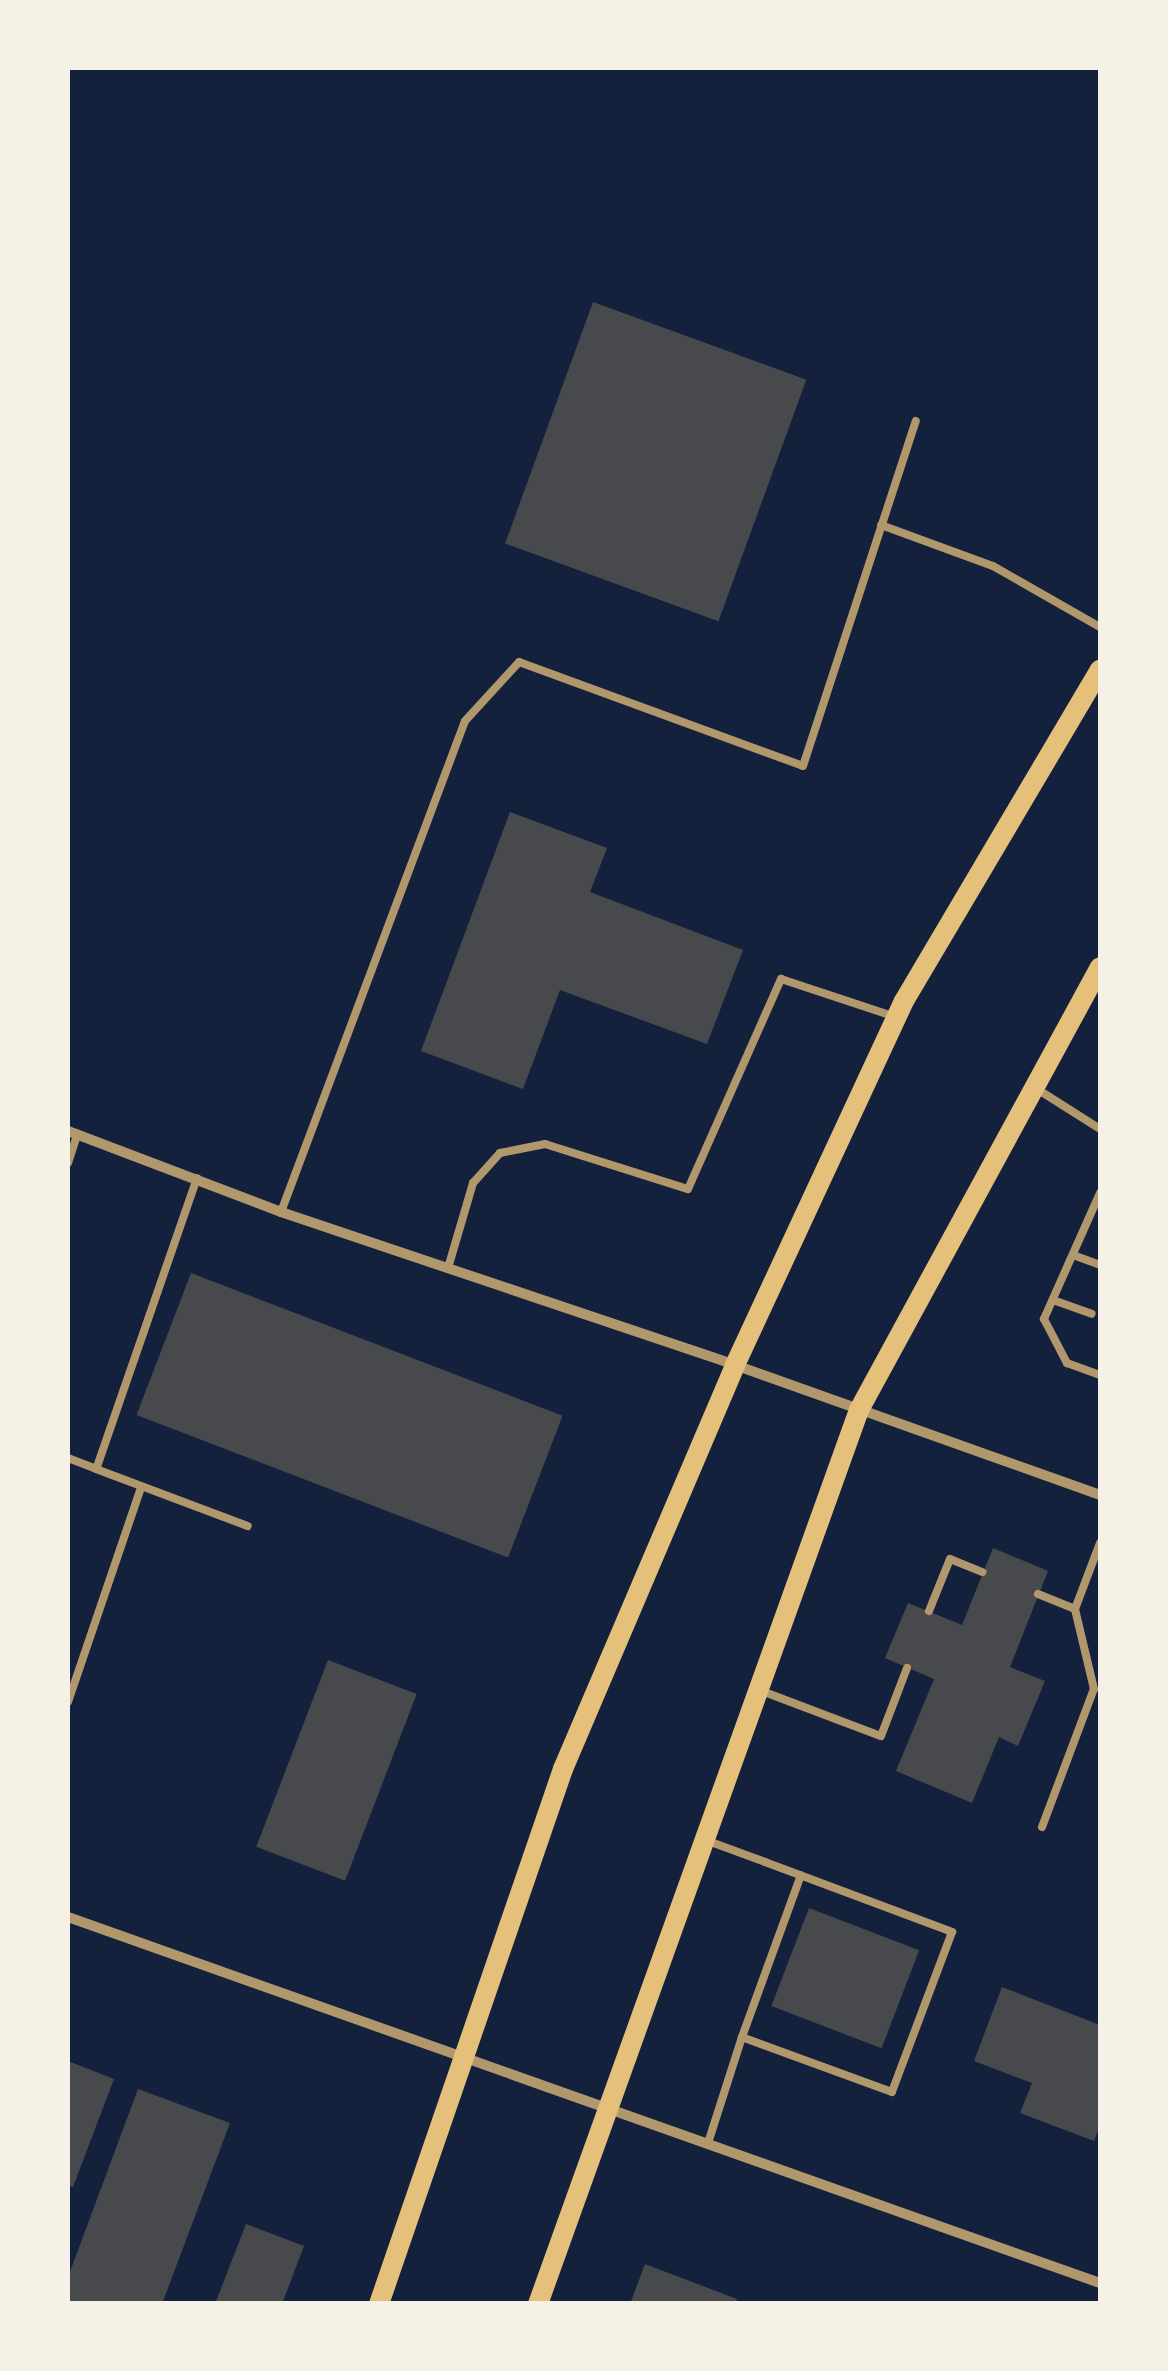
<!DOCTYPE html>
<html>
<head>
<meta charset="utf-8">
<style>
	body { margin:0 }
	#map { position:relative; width:1168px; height:2371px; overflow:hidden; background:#14213d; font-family:"Playfair Display",serif }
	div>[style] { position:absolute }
	.building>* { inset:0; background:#48494c; transform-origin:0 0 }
	.service>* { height:8px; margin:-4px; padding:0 4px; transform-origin:4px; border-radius:4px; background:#b1986c }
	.minor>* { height:10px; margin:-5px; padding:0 5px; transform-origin:5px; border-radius:5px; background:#b1986c }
	.secondary>* { height:20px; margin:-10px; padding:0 10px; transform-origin:10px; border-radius:10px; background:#e5c07b }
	span { translate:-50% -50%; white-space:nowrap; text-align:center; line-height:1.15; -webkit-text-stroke:8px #f6f1e7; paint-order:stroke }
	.frame { position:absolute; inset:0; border:70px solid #f6f1e7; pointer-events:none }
</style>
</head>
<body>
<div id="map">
	<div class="building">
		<i style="left:593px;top:302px;width:227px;height:257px;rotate:20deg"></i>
		<i style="clip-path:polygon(510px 812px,607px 848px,590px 892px,743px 950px,707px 1044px,560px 990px,523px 1089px,421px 1051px)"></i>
		<i style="left:191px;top:1273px;width:398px;height:152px;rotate:21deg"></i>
		<i style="clip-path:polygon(993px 1548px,1048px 1571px,1010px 1667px,1045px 1681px,1018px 1746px,999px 1737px,972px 1803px,896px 1771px,934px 1679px,885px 1658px,908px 1603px,962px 1625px)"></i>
		<i style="left:328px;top:1660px;width:95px;height:200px;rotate:21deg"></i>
		<i style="left:809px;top:1908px;width:118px;height:105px;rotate:21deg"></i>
		<i style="clip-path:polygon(1002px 1987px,1100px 2025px,1100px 2126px,1094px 2141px,1020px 2113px,1032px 2083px,974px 2061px)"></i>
		<i style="clip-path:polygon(68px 2061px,114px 2079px,73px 2187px,68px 2185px)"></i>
		<i style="clip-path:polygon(138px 2089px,230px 2123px,162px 2304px,68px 2304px,68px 2277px)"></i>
		<i style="clip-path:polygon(246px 2224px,304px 2246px,282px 2304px,215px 2304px)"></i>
		<i style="clip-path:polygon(645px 2264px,737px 2299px,735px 2304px,630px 2304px)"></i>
	</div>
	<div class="service">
		<i style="left:881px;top:525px;width:119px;rotate:20.1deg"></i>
		<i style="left:993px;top:566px;width:123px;rotate:29.7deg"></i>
		<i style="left:1037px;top:1089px;width:75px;rotate:32.4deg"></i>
		<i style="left:68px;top:1163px;width:29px;rotate:-72deg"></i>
		<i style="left:197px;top:1178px;width:308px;rotate:109.1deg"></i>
		<i style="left:96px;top:1469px;width:162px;rotate:20.6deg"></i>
		<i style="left:1100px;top:1193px;width:138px;rotate:114deg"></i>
		<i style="left:1044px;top:1319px;width:50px;rotate:62.4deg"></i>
		<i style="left:1067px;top:1363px;width:35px;rotate:20deg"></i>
		<i style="left:281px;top:1212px;width:524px;rotate:-69.46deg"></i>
		<i style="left:465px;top:721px;width:80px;rotate:-47.5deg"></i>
		<i style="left:519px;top:662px;width:302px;rotate:20.1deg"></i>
		<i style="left:803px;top:766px;width:363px;rotate:-71.9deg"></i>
		<i style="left:1073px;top:1255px;width:29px;rotate:20deg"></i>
		<i style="left:448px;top:1268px;width:89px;rotate:-73.6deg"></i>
		<i style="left:473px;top:1183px;width:40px;rotate:-48deg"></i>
		<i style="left:500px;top:1153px;width:46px;rotate:-11.3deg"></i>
		<i style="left:545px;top:1144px;width:150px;rotate:17.5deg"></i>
		<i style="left:688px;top:1189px;width:230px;rotate:-66.1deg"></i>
		<i style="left:781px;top:979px;width:121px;rotate:18.3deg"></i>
		<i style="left:1053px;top:1300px;width:41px;rotate:19.7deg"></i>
		<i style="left:68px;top:1458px;width:30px;rotate:21deg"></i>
		<i style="left:1038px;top:1594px;width:40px;rotate:22deg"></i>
		<i style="left:929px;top:1611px;width:56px;rotate:-68deg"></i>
		<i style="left:950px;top:1559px;width:35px;rotate:22deg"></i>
		<i style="left:759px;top:1690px;width:130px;rotate:20.7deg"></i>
		<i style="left:881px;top:1736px;width:73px;rotate:-69.1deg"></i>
		<i style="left:68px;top:1702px;width:227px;rotate:-71.2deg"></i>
		<i style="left:1042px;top:1827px;width:147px;rotate:-69.4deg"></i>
		<i style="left:1094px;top:1689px;width:82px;rotate:-103.4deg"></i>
		<i style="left:1075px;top:1609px;width:71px;rotate:-69.3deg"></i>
		<i style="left:708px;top:1841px;width:61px;rotate:20.2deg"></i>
		<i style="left:765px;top:1862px;width:200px;rotate:20.5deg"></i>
		<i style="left:952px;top:1932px;width:171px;rotate:110.6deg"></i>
		<i style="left:892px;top:2092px;width:160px;rotate:-159.9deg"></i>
		<i style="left:742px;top:2037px;width:172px;rotate:-70deg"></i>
		<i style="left:708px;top:2143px;width:111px;rotate:-72.2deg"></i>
	</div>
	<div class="minor">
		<i style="left:68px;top:1131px;width:228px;rotate:20.8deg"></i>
		<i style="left:281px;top:1212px;width:479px;rotate:18.6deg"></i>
		<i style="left:735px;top:1365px;width:387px;rotate:19.6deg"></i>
		<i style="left:68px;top:1917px;width:1095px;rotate:19.53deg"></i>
	</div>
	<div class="secondary">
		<i style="left:379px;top:2304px;width:566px;rotate:-71.02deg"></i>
		<i style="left:563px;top:1769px;width:439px;rotate:-66.9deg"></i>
		<i style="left:735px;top:1365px;width:401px;rotate:-65.1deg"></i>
		<i style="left:904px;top:1001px;width:385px;rotate:-59.4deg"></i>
		<i style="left:538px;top:2304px;width:950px;rotate:-70.25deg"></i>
		<i style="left:859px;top:1410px;width:504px;rotate:-61.45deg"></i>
	</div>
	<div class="frame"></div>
</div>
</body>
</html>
